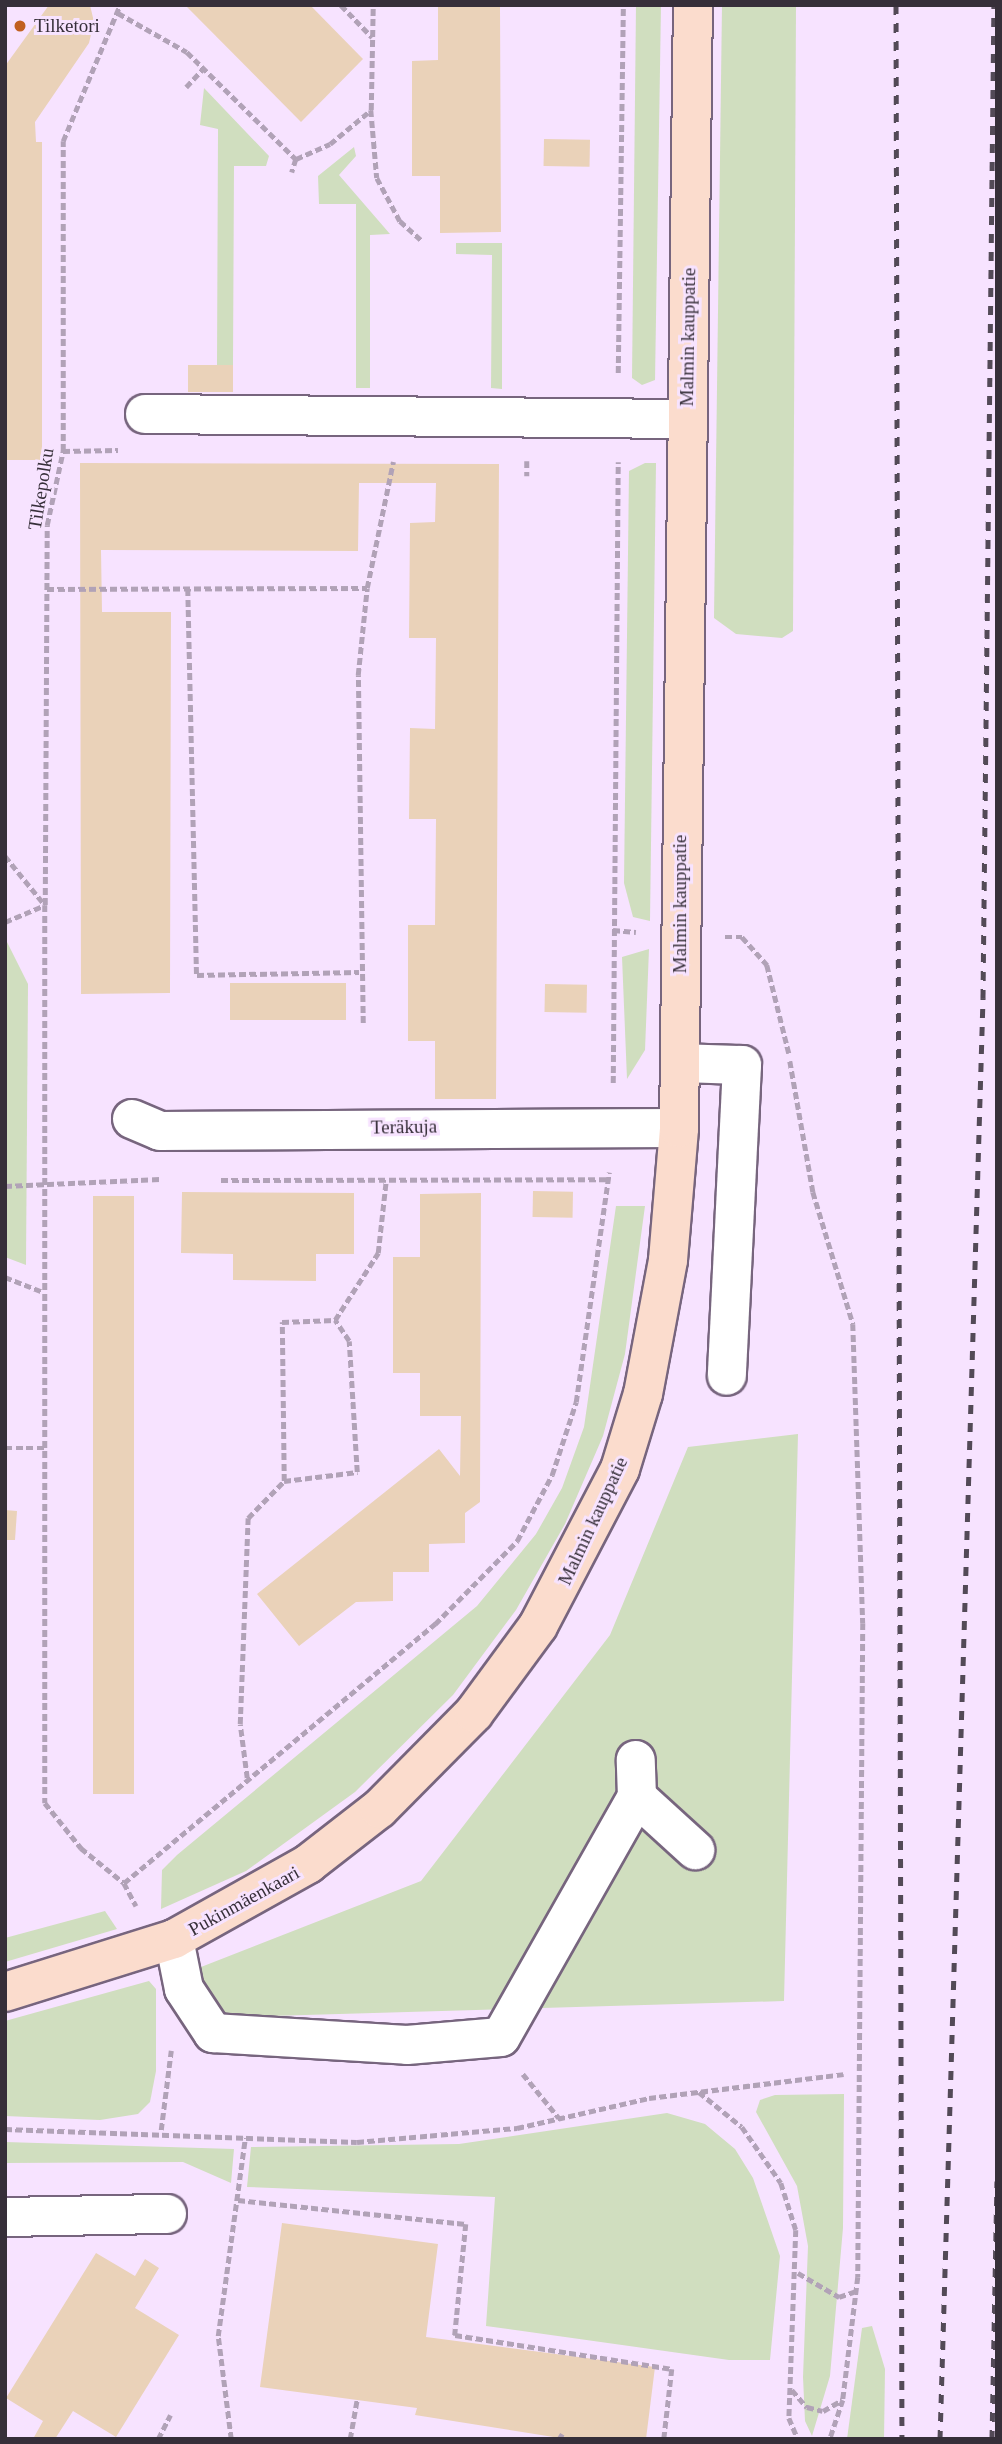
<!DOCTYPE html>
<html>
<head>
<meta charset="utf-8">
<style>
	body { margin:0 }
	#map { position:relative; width:1002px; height:2444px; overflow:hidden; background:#f7e3ff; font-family:"Times New Roman",serif }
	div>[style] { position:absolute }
	.green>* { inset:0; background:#d0debf }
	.building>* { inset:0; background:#ead2b9; transform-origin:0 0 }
	.path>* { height:4.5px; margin-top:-2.25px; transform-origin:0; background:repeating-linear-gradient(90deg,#b1a2b7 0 7px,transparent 0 10.5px) }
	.roads { filter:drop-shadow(2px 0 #77657e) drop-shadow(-2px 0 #77657e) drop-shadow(0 2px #77657e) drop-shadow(0 -2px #77657e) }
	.minor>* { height:38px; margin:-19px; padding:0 19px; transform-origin:19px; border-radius:19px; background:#fff }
	.major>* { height:38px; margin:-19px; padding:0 19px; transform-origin:19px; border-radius:19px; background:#fbdccd }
	.rail>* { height:5px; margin-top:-2.5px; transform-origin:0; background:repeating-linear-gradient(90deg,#534a57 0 9px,transparent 0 18px) }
	.dots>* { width:19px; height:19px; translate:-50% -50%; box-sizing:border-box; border:4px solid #f7e3ff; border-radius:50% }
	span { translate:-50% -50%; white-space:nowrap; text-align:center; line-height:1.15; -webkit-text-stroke:6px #f7e3ff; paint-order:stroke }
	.poi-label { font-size:19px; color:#362f39 }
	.left { translate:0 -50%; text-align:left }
	.street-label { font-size:19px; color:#362f39 }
	.frame { position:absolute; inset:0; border:7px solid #362f39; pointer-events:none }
</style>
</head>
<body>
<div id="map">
	<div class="green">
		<i style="clip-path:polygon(636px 5px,661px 5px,655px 380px,642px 385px,632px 378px)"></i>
		<i style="clip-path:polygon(722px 5px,796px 5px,793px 631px,782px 638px,736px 634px,714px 618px)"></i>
		<i style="clip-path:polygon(204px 88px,269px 156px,266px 166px,234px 166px,233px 365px,217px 365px,218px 129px,200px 125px)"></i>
		<i style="clip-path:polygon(354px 147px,356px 156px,339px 175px,390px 234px,370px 235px,370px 388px,356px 388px,356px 204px,319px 204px,318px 176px)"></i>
		<i style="clip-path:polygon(456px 243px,502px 243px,502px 389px,491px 388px,492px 255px,456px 254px)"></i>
		<i style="clip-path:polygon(645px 463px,656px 463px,650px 921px,633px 917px,624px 883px,629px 471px)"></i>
		<i style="clip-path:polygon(5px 938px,28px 984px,26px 1265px,5px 1257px)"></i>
		<i style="clip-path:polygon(649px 949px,645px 1050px,627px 1079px,622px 957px)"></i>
		<i style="clip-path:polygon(616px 1206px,645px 1206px,625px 1354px,603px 1436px,565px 1524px,516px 1610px,453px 1695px,355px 1792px,246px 1871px,161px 1909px,162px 1870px,177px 1855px,477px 1606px,536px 1534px,562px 1488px,584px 1427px)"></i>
		<i style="clip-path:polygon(798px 1434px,784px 2001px,206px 2018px,178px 1976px,421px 1881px,610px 1635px,688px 1447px)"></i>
		<i style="clip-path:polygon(105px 1911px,117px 1929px,5px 1962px,5px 1938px)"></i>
		<i style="clip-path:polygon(149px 1981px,156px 1989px,156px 2071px,150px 2102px,138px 2114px,100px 2120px,5px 2116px,5px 2021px)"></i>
		<i style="clip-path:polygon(844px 2094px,843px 2228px,830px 2376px,812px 2436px,805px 2421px,803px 2377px,808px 2246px,797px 2186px,756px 2112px,760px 2100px,775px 2095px)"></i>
		<i style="clip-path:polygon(667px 2113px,705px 2124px,735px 2149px,753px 2178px,780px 2256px,770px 2360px,729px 2360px,486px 2326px,495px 2197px,247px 2187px,251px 2147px,459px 2144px)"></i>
		<i style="clip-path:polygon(5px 2142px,234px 2149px,231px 2183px,183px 2162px,5px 2163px)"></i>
		<i style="clip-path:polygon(872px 2326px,885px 2369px,884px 2439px,847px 2439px,862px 2328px)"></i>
	</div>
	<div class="building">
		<i style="clip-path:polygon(49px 5px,90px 5px,94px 22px,89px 43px,35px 122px,36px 142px,42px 142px,42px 460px,5px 460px,5px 66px)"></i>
		<i style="clip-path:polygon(185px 5px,310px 5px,363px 59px,301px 122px)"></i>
		<i style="clip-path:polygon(438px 5px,500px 5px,501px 232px,440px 233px,440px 176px,412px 176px,412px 61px,438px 60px)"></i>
		<i style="left:544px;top:139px;width:46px;height:27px;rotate:1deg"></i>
		<i style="left:188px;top:365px;width:45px;height:27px"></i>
		<i style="clip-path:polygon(80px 463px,499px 464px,496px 1099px,435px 1099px,435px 1041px,408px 1041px,408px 925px,435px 925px,436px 819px,409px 819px,410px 728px,435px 729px,436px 638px,409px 638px,410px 523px,435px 522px,436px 483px,359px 483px,358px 551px,101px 550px,102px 612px,171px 612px,170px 993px,81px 994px)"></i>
		<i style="left:346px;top:983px;width:37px;height:116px;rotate:90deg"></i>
		<i style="left:545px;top:984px;width:42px;height:28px;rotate:1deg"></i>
		<i style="left:533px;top:1191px;width:40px;height:26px;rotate:1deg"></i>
		<i style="clip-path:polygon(182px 1192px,354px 1193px,354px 1254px,316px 1254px,316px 1281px,233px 1280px,233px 1254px,181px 1253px)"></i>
		<i style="clip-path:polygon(481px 1193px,480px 1502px,465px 1513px,465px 1543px,429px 1544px,429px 1572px,393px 1572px,393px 1601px,356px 1602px,299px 1646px,257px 1594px,439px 1449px,460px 1476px,461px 1416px,420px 1416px,420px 1373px,393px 1373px,393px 1257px,420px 1257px,420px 1194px)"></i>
		<i style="left:134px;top:1196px;width:598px;height:41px;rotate:90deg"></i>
		<i style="clip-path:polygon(5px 1510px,17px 1511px,15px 1540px,5px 1540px)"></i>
		<i style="clip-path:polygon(282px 2223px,438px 2244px,426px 2337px,655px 2367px,646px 2439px,566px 2439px,415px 2415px,417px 2408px,260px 2387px)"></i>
		<i style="clip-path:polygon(96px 2253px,135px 2276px,145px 2259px,159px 2268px,135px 2308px,179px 2335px,116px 2437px,73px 2411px,55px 2439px,33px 2439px,43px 2421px,6px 2398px)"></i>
	</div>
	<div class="path">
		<i style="left:341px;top:5px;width:45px;rotate:45.9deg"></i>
		<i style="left:118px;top:13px;width:79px;rotate:29.5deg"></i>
		<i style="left:187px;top:52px;width:153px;rotate:44.5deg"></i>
		<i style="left:296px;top:159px;width:14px;rotate:107deg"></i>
		<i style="left:186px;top:87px;width:25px;rotate:-47deg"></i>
		<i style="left:371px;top:110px;width:105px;rotate:-88.9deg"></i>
		<i style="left:296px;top:159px;width:37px;rotate:-24deg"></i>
		<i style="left:330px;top:144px;width:53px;rotate:-39.7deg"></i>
		<i style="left:371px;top:110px;width:68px;rotate:85deg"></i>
		<i style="left:377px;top:178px;width:49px;rotate:61.9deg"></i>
		<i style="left:400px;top:221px;width:31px;rotate:42deg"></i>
		<i style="left:618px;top:373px;width:368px;rotate:-89.2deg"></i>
		<i style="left:63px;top:451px;width:55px;rotate:-1deg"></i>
		<i style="left:527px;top:461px;width:15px;rotate:90deg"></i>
		<i style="left:47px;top:589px;width:320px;rotate:-0.2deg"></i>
		<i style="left:367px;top:588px;width:129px;rotate:-78.3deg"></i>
		<i style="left:188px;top:589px;width:386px;rotate:88.7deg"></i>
		<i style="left:197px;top:975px;width:162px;rotate:-1.1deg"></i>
		<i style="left:5px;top:856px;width:63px;rotate:50.8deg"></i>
		<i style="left:45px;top:905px;width:898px;rotate:90deg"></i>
		<i style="left:45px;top:1803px;width:58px;rotate:51.3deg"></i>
		<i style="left:81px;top:1848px;width:55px;rotate:39.1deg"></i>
		<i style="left:124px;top:1883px;width:26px;rotate:62deg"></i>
		<i style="left:5px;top:922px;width:43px;rotate:-23deg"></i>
		<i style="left:45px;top:905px;width:380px;rotate:-89.7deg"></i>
		<i style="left:47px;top:525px;width:76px;rotate:-77.8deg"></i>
		<i style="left:63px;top:451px;width:310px;rotate:-90deg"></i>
		<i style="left:63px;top:141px;width:147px;rotate:-67.3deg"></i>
		<i style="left:613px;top:930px;width:23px;rotate:5deg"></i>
		<i style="left:725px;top:937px;width:17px"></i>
		<i style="left:742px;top:937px;width:38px;rotate:48deg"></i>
		<i style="left:767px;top:965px;width:91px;rotate:76deg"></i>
		<i style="left:363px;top:1023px;width:348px;rotate:-90.8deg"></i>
		<i style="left:358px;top:675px;width:87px;rotate:-84.1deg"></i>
		<i style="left:790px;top:1061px;width:133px;rotate:80deg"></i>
		<i style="left:813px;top:1192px;width:138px;rotate:73.1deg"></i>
		<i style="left:853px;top:1324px;width:299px;rotate:88.1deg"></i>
		<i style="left:863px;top:1623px;width:654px;rotate:90.44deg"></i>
		<i style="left:858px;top:2277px;width:124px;rotate:97deg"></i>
		<i style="left:843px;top:2400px;width:41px;rotate:108.4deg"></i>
		<i style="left:613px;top:1083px;width:621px;rotate:-89.54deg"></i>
		<i style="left:221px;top:1180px;width:388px;rotate:-0.1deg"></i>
		<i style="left:5px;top:1186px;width:155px;rotate:-2.6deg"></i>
		<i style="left:5px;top:1277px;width:41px;rotate:21.5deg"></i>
		<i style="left:5px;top:1448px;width:39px"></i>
		<i style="left:284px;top:1481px;width:74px;rotate:-7deg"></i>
		<i style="left:357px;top:1472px;width:131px;rotate:-93.5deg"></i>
		<i style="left:349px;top:1341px;width:25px;rotate:-124deg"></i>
		<i style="left:247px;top:1778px;width:54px;rotate:-97.4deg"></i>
		<i style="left:240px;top:1724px;width:206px;rotate:-87.8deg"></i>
		<i style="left:248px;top:1518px;width:52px;rotate:-45.8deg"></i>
		<i style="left:284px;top:1481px;width:159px;rotate:-90.7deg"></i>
		<i style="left:282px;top:1322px;width:53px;rotate:-2.2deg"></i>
		<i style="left:335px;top:1320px;width:80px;rotate:-57.3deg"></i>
		<i style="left:378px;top:1253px;width:73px;rotate:-83.7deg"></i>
		<i style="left:124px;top:1883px;width:405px;rotate:-39.8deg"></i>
		<i style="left:435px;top:1624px;width:117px;rotate:-45.3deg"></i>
		<i style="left:517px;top:1541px;width:75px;rotate:-62.1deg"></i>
		<i style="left:552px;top:1475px;width:77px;rotate:-71.8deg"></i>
		<i style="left:576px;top:1402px;width:232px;rotate:-81.8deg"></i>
		<i style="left:523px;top:2074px;width:57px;rotate:50.7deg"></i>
		<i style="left:699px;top:2092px;width:55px;rotate:39.1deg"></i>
		<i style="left:742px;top:2127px;width:68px;rotate:55.1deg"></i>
		<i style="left:781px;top:2183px;width:49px;rotate:72.3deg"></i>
		<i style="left:796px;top:2230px;width:188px;rotate:92.1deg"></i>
		<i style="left:789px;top:2418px;width:23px;rotate:67deg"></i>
		<i style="left:5px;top:2129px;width:352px;rotate:2.1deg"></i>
		<i style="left:357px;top:2142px;width:161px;rotate:-5deg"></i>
		<i style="left:517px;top:2128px;width:135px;rotate:-12.8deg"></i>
		<i style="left:649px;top:2098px;width:196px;rotate:-7deg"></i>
		<i style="left:161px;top:2130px;width:80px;rotate:-82.8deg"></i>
		<i style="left:238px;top:2200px;width:229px;rotate:6deg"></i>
		<i style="left:466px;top:2224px;width:112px;rotate:95.7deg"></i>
		<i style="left:455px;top:2335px;width:220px;rotate:8.9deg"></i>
		<i style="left:672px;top:2369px;width:70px;rotate:96.5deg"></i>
		<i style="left:798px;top:2273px;width:48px;rotate:30.3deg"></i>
		<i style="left:839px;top:2297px;width:18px;rotate:-19deg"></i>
		<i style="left:792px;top:2390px;width:23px;rotate:49deg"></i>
		<i style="left:807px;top:2407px;width:16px;rotate:14deg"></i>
		<i style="left:823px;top:2411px;width:22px;rotate:-30deg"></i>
		<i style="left:158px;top:2439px;width:27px;rotate:-63deg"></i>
		<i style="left:231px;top:2439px;width:104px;rotate:-97.2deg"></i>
		<i style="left:218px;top:2336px;width:200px;rotate:-82.2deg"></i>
		<i style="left:350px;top:2439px;width:40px;rotate:-80deg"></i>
		<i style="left:559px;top:2439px;width:6px;rotate:-59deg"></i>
	</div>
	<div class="roads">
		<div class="minor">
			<i style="left:145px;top:414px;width:542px;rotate:0.53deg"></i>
			<i style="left:681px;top:1063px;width:61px;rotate:1.9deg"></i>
			<i style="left:742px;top:1065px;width:311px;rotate:92.8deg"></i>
			<i style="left:132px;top:1119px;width:30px;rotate:23deg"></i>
			<i style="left:160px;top:1131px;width:519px;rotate:-0.33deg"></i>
			<i style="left:637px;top:1797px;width:79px;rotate:42.4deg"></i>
			<i style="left:174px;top:1939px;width:51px;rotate:78.7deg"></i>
			<i style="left:184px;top:1989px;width:53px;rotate:56.6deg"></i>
			<i style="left:213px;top:2033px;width:194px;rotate:3.5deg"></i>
			<i style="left:407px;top:2045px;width:94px;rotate:-4.9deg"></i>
			<i style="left:501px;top:2037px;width:276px;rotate:-60.5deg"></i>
			<i style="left:637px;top:1797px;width:37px;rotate:-92deg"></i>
			<i style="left:5px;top:2217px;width:162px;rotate:-1.1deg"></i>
		</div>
		<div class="major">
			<i style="left:5px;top:1992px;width:177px;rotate:-17.4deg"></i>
			<i style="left:174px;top:1939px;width:154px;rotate:-29.2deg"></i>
			<i style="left:308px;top:1864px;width:90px;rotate:-37.8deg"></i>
			<i style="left:379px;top:1809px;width:135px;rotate:-45.3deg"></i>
			<i style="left:474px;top:1713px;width:108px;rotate:-53.7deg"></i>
			<i style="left:538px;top:1626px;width:177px;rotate:-62.4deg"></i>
			<i style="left:620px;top:1469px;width:78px;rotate:-73deg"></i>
			<i style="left:643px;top:1394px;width:136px;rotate:-79.4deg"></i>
			<i style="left:668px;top:1260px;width:132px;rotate:-85.2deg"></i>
			<i style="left:679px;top:1128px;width:1123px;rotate:-89.29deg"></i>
		</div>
	</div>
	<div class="rail">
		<i style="left:896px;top:5px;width:2434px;rotate:89.86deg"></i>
		<i style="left:940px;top:2439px;width:1442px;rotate:-88.29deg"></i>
		<i style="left:983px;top:998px;width:993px;rotate:-89.37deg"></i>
		<i style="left:992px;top:2439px;width:258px;rotate:-88.9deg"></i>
	</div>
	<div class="dots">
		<i style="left:20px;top:26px;background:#c16020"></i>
	</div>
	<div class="poi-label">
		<span class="left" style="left:34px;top:26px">Tilketori</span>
	</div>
	<div class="street-label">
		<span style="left:688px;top:337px;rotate:-89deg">Malmin kauppatie</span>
		<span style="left:41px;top:489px;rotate:-81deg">Tilkepolku</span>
		<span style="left:680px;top:904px;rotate:-90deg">Malmin kauppatie</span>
		<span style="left:404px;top:1127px;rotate:-1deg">Teräkuja</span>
		<span style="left:593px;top:1521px;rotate:-65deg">Malmin kauppatie</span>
		<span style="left:244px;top:1901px;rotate:-29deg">Pukinmäenkaari</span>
	</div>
	<div class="frame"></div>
</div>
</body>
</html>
